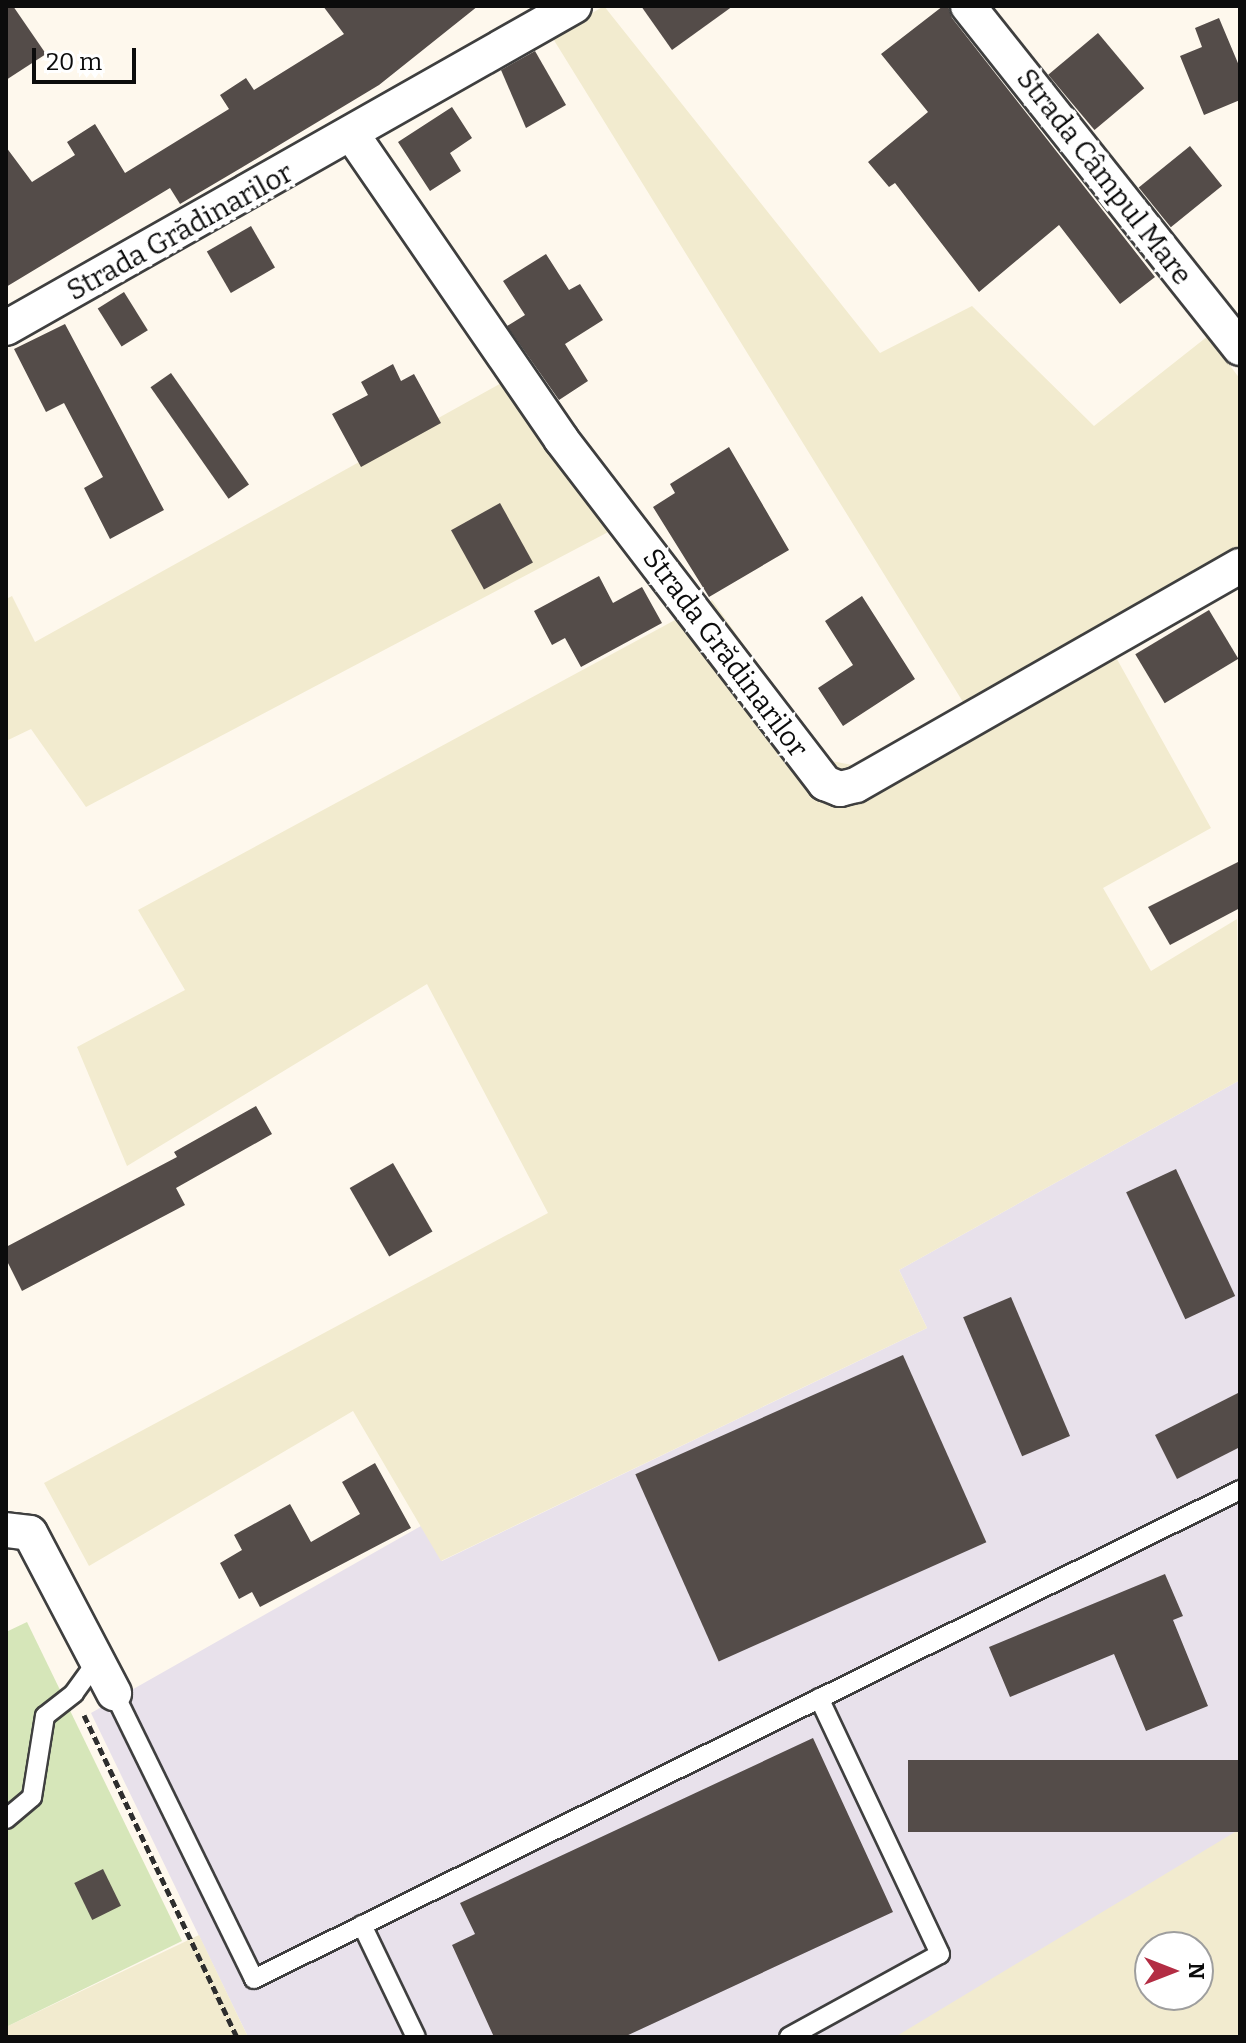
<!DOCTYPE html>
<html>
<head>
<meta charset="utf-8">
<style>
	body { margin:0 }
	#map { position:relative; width:1246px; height:2043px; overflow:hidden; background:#fef8ed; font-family:Bitter,serif }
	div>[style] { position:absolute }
	.industrial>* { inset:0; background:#e8e1eb }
	.farmland>* { inset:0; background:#f2ebcf }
	.green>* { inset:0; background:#d6e6b9 }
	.building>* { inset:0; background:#544c49; transform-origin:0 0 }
	.path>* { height:5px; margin-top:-2.5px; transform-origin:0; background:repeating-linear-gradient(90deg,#2e2e2e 0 8px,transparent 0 12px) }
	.roads { filter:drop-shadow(2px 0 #3f3f3f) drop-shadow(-2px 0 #3f3f3f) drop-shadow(0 2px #3f3f3f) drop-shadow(0 -2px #3f3f3f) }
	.service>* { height:18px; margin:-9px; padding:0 9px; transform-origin:9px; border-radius:9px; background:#fff }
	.minor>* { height:34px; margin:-17px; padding:0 17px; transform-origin:17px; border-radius:17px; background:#fff }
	span { translate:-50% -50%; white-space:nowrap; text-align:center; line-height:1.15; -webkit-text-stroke:8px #fff; paint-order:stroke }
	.street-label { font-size:28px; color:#0c0c0c }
	.frame { position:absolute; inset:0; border:8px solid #0c0c0c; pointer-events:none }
	.north { position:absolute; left:1134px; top:1931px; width:80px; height:80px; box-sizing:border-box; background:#fff; border:2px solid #9e9e9e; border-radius:50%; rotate:90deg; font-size:22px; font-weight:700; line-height:32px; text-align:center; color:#0c0c0c }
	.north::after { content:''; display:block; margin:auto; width:28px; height:36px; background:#b32d44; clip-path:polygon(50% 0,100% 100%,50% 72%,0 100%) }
	.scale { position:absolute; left:32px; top:48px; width:104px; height:36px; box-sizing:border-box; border:4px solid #0c0c0c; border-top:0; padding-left:10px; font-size:24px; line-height:28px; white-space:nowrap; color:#0c0c0c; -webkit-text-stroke:6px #fff; paint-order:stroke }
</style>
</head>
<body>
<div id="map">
	<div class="industrial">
		<i style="clip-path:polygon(1240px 1080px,1240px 1844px,910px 2037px,248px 2037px,91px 1713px,421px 1526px,442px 1561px,927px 1328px,899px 1270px)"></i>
	</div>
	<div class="farmland">
		<i style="clip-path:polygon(604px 6px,880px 353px,972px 306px,1094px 426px,1208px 336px,1240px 379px,1240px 579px,1113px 652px,1211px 828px,1103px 888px,1151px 971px,1237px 919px,1240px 1080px,899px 1270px,927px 1328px,441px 1561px,353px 1411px,89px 1566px,44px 1483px,548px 1213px,427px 984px,127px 1166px,77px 1047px,185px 990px,138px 910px,712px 600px,826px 760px,863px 767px,963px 702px,552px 37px)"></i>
		<i style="clip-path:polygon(505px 381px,612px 530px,86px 807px,31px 729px,6px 741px,6px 599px,12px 596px,35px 642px)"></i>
		<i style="clip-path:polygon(evenodd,1240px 1829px,1240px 2037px,895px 2037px,1235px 1832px,1240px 1829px,1150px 1947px,1198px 1947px,1198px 1995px,1150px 1995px,1150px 1947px)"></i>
		<i style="clip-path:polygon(199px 1935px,248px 2037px,6px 2037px,6px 2027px)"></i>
	</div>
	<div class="green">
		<i style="clip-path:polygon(27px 1622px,182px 1941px,6px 2027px,6px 1632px)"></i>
	</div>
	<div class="building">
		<i style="clip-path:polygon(6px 6px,13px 6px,46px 54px,6px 80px)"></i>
		<i style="clip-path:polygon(323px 6px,478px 6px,379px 85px,241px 168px,180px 204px,170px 188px,6px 287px,6px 147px,32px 182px,75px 155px,67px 142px,95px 124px,125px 173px,229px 109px,220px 95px,246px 78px,254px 90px,344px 34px)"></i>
		<i style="clip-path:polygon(641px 6px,733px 6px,672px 50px)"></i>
		<i style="clip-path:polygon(943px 6px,948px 6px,952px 18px,1155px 277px,1120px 304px,1059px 225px,979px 292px,895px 183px,889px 187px,868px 162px,928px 112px,881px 54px)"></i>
		<i style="clip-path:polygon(1219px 18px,1240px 68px,1240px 100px,1204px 115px,1180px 56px,1202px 47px,1195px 28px)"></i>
		<i style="left:1098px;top:33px;width:72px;height:65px;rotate:50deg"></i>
		<i style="clip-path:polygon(535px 51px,566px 105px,526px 128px,501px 70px)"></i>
		<i style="clip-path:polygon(452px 107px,472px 138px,450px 153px,461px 171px,430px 191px,398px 142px)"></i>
		<i style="left:1190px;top:146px;width:51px;height:66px;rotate:51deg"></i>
		<i style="left:251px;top:226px;width:48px;height:51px;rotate:60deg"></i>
		<i style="clip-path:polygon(546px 254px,569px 290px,580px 284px,603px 320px,565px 344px,588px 381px,559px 400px,507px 326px,525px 315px,503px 281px)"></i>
		<i style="left:124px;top:292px;width:45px;height:31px;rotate:58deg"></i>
		<i style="clip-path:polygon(65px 324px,164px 510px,110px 539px,84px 488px,103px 477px,64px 403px,46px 412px,14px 349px)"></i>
		<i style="clip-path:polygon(393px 364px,401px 381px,414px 374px,441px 423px,361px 467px,332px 414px,368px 395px,361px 382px)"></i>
		<i style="left:171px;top:373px;width:136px;height:25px;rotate:55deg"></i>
		<i style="clip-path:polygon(729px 447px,789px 550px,709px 597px,653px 507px,675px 493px,670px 484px)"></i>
		<i style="left:500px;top:503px;width:68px;height:56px;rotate:61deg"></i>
		<i style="clip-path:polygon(599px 576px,613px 603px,642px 587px,662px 623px,581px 667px,565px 638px,552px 645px,534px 611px)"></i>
		<i style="clip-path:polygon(862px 596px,915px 679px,843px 726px,818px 688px,853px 665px,825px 621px)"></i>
		<i style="left:1209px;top:610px;width:57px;height:86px;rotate:59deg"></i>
		<i style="clip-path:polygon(1240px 861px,1240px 908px,1170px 945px,1148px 907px)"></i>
		<i style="clip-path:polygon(256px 1106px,272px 1134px,176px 1188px,185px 1205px,22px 1291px,6px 1259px,6px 1247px,177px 1157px,174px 1152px)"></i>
		<i style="left:393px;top:1163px;width:79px;height:50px;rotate:60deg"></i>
		<i style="left:1176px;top:1169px;width:140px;height:55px;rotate:65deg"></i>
		<i style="left:1011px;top:1297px;width:151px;height:52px;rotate:67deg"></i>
		<i style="left:903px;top:1355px;width:205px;height:293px;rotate:66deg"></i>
		<i style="clip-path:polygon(1240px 1392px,1240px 1447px,1177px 1479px,1155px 1435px)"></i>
		<i style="clip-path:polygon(375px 1463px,411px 1528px,260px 1607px,252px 1592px,239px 1599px,220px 1563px,242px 1550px,234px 1535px,290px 1504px,311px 1542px,360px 1514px,342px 1482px)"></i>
		<i style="clip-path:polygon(1165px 1574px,1183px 1616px,1173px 1620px,1208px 1706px,1146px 1731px,1114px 1654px,1010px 1697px,989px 1647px)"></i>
		<i style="clip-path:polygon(813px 1738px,893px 1912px,624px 2037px,494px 2037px,452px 1945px,475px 1934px,460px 1903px)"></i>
		<i style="left:1240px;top:1760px;width:72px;height:332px;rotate:90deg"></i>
		<i style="left:103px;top:1869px;width:41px;height:32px;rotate:64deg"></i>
	</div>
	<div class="path">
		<i style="left:84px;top:1715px;width:357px;rotate:64.6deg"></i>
	</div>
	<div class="roads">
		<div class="service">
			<i style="left:114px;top:1693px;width:318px;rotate:63.9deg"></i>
			<i style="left:254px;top:1979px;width:1101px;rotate:-26.38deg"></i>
			<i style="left:6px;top:1819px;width:34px;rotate:-40deg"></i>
			<i style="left:32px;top:1797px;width:82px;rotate:-80.9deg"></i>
			<i style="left:45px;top:1716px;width:37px;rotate:-38deg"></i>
			<i style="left:74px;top:1693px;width:41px;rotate:-54deg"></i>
			<i style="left:362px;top:1925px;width:124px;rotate:64.3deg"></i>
			<i style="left:789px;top:2037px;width:172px;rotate:-28.8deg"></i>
			<i style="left:940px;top:1954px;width:283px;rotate:-115.3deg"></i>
		</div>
		<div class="minor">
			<i style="left:968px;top:6px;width:437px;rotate:51.5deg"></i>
			<i style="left:353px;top:136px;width:368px;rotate:55.5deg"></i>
			<i style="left:561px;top:439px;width:434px;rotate:52.5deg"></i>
			<i style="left:825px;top:783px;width:16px;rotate:22deg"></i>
			<i style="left:840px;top:789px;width:16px;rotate:-14deg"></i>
			<i style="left:856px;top:785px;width:442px;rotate:-29.7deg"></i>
			<i style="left:6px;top:328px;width:653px;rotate:-29.55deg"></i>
			<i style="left:6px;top:1530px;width:24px;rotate:7deg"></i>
			<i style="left:30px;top:1533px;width:181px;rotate:62.3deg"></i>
		</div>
	</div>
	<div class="street-label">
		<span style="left:1104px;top:177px;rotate:52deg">Strada Câmpul Mare</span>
		<span style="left:180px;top:232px;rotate:-29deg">Strada Grădinarilor</span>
		<span style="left:725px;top:653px;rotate:53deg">Strada Grădinarilor</span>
	</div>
	<div class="frame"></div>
	<div class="north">N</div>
	<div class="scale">20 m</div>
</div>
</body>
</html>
